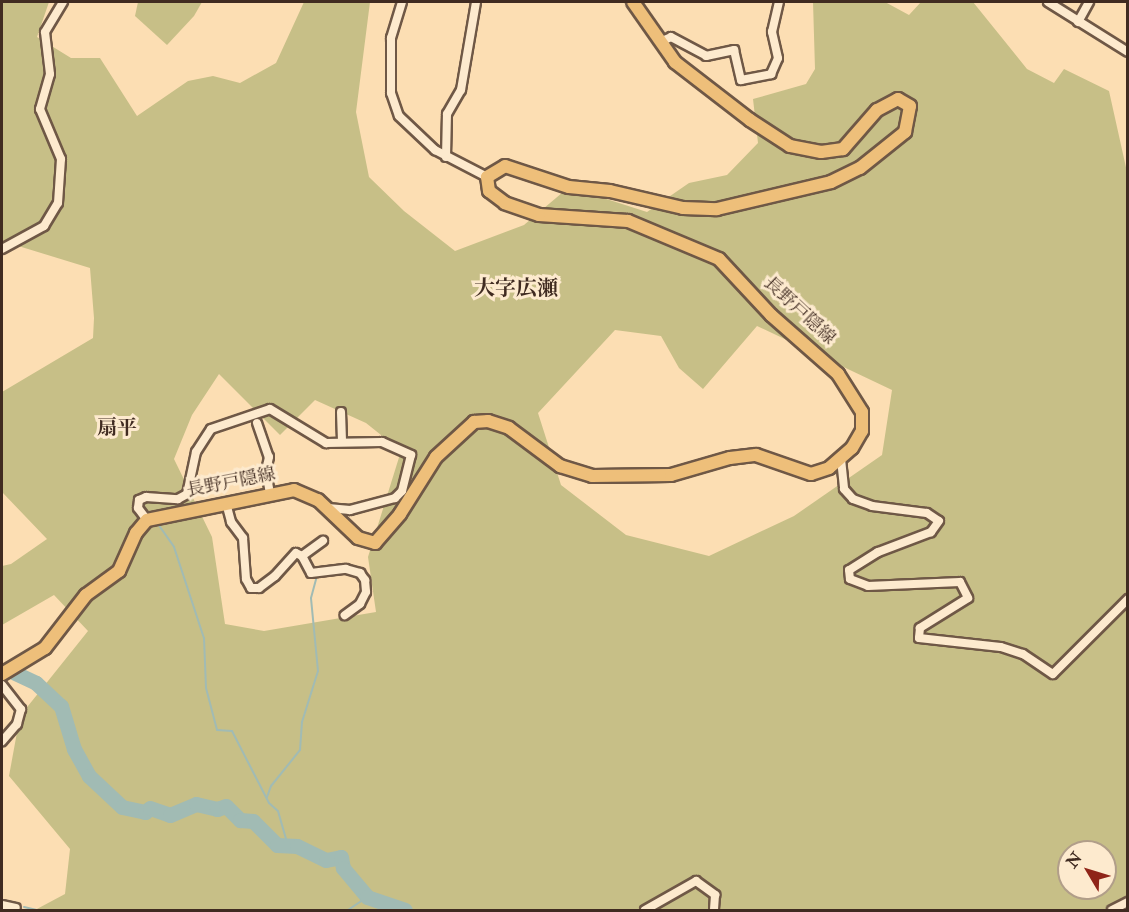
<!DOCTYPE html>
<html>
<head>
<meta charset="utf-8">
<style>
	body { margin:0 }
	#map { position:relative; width:1129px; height:912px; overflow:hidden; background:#fcdeb3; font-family:"IM FELL Double Pica","Noto Serif JP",serif }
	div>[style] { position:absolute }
	.green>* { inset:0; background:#c7bf87 }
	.stream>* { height:2px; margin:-1px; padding:0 1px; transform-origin:1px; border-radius:1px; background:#a1bbb4 }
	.river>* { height:15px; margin:-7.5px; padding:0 7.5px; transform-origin:7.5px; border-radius:7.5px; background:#a1bbb4 }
	.roads { filter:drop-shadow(2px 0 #6f5846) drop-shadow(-2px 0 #6f5846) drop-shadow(0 2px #6f5846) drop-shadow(0 -2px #6f5846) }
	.minor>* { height:8px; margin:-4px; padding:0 4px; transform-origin:4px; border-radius:4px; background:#fdeace }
	.primary>* { height:12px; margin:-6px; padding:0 6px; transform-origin:6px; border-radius:6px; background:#eebf7a }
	span { translate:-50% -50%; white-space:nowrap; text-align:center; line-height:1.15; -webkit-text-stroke:6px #fdeace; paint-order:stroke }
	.street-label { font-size:18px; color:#402b21 }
	.neighbourhood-label { font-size:20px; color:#402b21; font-weight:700 }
	.quarter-label { font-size:21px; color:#402b21; font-weight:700 }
	.frame { position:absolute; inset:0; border:3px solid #402b21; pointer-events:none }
	.north { position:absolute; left:1057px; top:840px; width:60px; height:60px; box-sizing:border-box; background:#fdeace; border:2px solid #b19e89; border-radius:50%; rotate:308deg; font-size:16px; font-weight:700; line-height:24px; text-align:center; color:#402b21 }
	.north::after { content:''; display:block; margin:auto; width:21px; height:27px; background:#8f2418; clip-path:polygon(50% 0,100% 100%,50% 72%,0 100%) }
</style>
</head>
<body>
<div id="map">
	<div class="green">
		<i style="clip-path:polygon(evenodd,2px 2px,49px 2px,37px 37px,71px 58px,100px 58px,137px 116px,188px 81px,213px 76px,240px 83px,276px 63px,304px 2px,370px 2px,356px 112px,369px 177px,404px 211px,455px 251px,524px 225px,569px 187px,647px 212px,689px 183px,727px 175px,758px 143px,753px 99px,806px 84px,815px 69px,813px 2px,885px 2px,909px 15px,921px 2px,973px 2px,1027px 69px,1054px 83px,1064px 69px,1109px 91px,1127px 172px,1127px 910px,35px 910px,65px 894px,70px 849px,9px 776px,20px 716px,88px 631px,54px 595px,2px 625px,2px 566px,11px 564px,47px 539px,2px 492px,2px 392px,93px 338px,94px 318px,90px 268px,2px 241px,2px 2px,757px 326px,892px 390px,882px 455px,794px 516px,709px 556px,626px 535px,561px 485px,538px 413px,615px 330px,661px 336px,679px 368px,703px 389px,757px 326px,2px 2px,219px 374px,280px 435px,315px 400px,366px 423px,401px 451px,368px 557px,376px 612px,264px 631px,225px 624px,212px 537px,174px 459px,192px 415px,219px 374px,2px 2px,1069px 852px,1105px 852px,1105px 888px,1069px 888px,1069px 852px)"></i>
		<i style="clip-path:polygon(138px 2px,202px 2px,194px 16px,167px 45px,135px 16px)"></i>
	</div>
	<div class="stream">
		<i style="left:158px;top:524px;width:28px;rotate:55deg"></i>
		<i style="left:174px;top:547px;width:96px;rotate:71.8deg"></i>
		<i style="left:204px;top:638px;width:50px;rotate:87.7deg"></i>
		<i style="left:206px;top:688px;width:43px;rotate:75.3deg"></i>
		<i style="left:217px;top:730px;width:15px;rotate:4deg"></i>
		<i style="left:232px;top:731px;width:81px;rotate:62.8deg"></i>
		<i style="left:269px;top:803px;width:12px;rotate:42deg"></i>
		<i style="left:278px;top:811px;width:36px;rotate:74deg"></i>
		<i style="left:267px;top:797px;width:12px;rotate:-70deg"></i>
		<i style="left:271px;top:786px;width:46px;rotate:-51.1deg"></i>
		<i style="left:300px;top:750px;width:28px;rotate:-86deg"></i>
		<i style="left:302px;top:722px;width:53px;rotate:-72.6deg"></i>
		<i style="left:318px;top:671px;width:73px;rotate:-95.5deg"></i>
		<i style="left:311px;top:598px;width:20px;rotate:-75deg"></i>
		<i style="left:24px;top:907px;width:13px;rotate:13deg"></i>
		<i style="left:348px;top:910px;width:23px;rotate:-34deg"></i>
	</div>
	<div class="river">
		<i style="left:15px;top:673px;width:23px;rotate:25deg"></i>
		<i style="left:36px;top:683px;width:34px;rotate:43deg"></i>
		<i style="left:61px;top:706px;width:45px;rotate:73.2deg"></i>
		<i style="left:74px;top:749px;width:31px;rotate:61deg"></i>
		<i style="left:89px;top:776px;width:45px;rotate:43.2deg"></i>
		<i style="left:122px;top:807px;width:24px;rotate:12deg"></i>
		<i style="left:145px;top:812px;width:6px;rotate:-39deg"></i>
		<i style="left:150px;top:808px;width:21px;rotate:19deg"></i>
		<i style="left:170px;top:815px;width:28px;rotate:-23deg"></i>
		<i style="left:196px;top:804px;width:22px;rotate:13deg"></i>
		<i style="left:217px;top:809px;width:9px;rotate:-18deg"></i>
		<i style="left:226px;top:806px;width:20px;rotate:45deg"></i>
		<i style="left:240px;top:820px;width:13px;rotate:4deg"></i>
		<i style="left:253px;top:821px;width:34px;rotate:45deg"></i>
		<i style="left:277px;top:845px;width:20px;rotate:3deg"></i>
		<i style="left:297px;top:846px;width:32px;rotate:26deg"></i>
		<i style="left:326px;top:860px;width:15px;rotate:-11deg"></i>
		<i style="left:341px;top:857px;width:11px;rotate:80deg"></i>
		<i style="left:343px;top:868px;width:38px;rotate:50deg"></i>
		<i style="left:367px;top:897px;width:40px;rotate:18.9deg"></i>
	</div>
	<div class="roads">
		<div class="minor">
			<i style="left:402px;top:2px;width:38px;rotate:107deg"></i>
			<i style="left:391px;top:38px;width:55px;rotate:90deg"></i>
			<i style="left:391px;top:93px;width:24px;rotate:71deg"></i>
			<i style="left:399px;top:116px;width:50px;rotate:43.4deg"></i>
			<i style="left:435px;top:150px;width:59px;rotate:27.4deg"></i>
			<i style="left:1048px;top:2px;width:94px;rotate:32deg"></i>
			<i style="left:1078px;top:22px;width:23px;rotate:-61deg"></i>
			<i style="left:660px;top:42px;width:12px;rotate:-24deg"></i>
			<i style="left:671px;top:37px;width:40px;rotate:28deg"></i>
			<i style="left:706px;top:56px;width:29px;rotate:-12deg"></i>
			<i style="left:734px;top:50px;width:31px;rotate:77deg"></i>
			<i style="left:741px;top:80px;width:31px;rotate:-11deg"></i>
			<i style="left:771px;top:74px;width:17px;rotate:-66deg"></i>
			<i style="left:778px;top:58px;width:27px;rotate:-103deg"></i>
			<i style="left:772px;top:32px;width:31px;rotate:-77deg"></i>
			<i style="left:446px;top:157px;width:43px;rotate:-88.7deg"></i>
			<i style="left:447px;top:114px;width:28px;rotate:-60deg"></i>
			<i style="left:461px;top:90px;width:89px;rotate:-80.3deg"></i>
			<i style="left:2px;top:249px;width:48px;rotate:-28.7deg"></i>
			<i style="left:44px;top:226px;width:27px;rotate:-59deg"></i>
			<i style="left:58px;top:203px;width:44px;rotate:-86.1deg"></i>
			<i style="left:61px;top:159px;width:54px;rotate:-112.8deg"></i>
			<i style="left:40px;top:109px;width:36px;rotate:-74deg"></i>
			<i style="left:50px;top:74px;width:42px;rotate:-96.8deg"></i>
			<i style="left:45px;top:32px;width:35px;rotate:-59deg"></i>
			<i style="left:341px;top:412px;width:29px;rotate:88deg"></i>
			<i style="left:257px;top:423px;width:36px;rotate:71deg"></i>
			<i style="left:269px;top:457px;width:14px;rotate:102deg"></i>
			<i style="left:841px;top:459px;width:30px;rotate:84deg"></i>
			<i style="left:844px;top:489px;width:13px;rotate:48deg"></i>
			<i style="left:853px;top:499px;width:20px;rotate:20deg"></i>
			<i style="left:872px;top:506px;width:55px;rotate:7.3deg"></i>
			<i style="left:927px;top:513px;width:14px;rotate:34deg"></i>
			<i style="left:939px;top:521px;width:14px;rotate:126deg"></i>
			<i style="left:931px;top:532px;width:57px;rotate:159.3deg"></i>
			<i style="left:878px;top:552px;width:34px;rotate:148deg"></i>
			<i style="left:849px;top:570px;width:9px;rotate:84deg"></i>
			<i style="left:850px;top:579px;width:19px;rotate:21deg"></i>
			<i style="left:868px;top:586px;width:92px;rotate:-2.5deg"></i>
			<i style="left:960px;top:582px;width:18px;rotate:63deg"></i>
			<i style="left:968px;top:598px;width:57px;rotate:148deg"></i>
			<i style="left:920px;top:628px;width:10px;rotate:96deg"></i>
			<i style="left:919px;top:638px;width:82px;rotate:6.3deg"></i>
			<i style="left:1001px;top:647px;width:23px;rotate:18deg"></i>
			<i style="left:1023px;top:654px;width:36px;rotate:34deg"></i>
			<i style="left:1053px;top:674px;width:106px;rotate:-45deg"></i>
			<i style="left:245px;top:478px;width:22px;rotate:-18deg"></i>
			<i style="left:266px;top:471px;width:23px;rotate:80deg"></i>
			<i style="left:226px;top:503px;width:20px;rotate:75deg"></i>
			<i style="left:231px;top:522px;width:20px;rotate:53deg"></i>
			<i style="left:243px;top:538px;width:41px;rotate:85.8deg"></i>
			<i style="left:246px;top:579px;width:10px;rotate:61deg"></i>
			<i style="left:251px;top:588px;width:8px"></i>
			<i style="left:259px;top:588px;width:20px;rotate:-37deg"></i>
			<i style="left:275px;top:576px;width:31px;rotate:-48deg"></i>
			<i style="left:296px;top:553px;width:7px;rotate:27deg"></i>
			<i style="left:302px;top:556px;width:26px;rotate:-36deg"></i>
			<i style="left:147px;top:520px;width:15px;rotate:-127deg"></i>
			<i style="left:138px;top:508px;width:8px;rotate:-83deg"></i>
			<i style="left:139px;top:500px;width:8px;rotate:-23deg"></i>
			<i style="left:146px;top:497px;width:32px;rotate:4deg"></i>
			<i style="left:178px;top:499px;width:10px;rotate:-29deg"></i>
			<i style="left:187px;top:494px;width:43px;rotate:-77.9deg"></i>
			<i style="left:196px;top:452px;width:27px;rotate:-57deg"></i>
			<i style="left:211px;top:429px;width:62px;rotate:-18.7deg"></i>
			<i style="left:270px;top:409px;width:66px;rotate:31.3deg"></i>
			<i style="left:326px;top:443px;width:56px;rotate:-1deg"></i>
			<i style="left:382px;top:442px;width:32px;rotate:24deg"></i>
			<i style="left:411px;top:455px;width:37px;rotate:104deg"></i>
			<i style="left:402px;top:491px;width:10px;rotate:135deg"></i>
			<i style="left:395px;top:498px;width:47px;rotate:165.1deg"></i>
			<i style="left:350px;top:510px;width:22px;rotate:-175deg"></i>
			<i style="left:302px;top:556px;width:19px;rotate:62deg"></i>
			<i style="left:311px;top:573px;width:35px;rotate:-7deg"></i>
			<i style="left:346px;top:569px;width:15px;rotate:16deg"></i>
			<i style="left:360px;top:573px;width:9px;rotate:54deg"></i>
			<i style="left:365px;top:580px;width:12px;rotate:85deg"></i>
			<i style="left:366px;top:592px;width:13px;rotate:117deg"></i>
			<i style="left:360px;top:604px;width:19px;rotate:144deg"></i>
			<i style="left:2px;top:685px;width:31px;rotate:52deg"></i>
			<i style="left:21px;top:709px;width:16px;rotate:105deg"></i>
			<i style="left:17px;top:724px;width:23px;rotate:131deg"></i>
			<i style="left:2px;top:905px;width:14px;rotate:12deg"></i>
			<i style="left:645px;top:910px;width:59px;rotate:-29.6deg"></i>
			<i style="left:696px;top:881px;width:24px;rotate:36deg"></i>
			<i style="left:715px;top:895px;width:15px;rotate:94deg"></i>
			<i style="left:1112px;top:910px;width:18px;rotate:-27deg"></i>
		</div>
		<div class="primary">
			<i style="left:2px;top:674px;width:50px;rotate:-31.2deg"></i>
			<i style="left:45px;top:648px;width:67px;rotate:-52.3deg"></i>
			<i style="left:86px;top:595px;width:41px;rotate:-36deg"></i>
			<i style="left:119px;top:571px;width:42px;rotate:-65.9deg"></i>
			<i style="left:136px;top:533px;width:17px;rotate:-50deg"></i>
			<i style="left:147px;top:520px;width:150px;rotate:-11.5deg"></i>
			<i style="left:294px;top:490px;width:26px;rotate:23deg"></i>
			<i style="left:318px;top:500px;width:55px;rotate:43.5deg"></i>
			<i style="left:358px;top:538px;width:18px;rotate:16deg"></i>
			<i style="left:375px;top:543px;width:38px;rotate:-49deg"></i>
			<i style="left:400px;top:514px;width:67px;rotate:-57.7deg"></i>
			<i style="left:436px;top:457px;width:52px;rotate:-42.6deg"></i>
			<i style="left:474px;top:422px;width:14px;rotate:-4deg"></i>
			<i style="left:488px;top:421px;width:22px;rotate:18deg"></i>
			<i style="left:509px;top:428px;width:64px;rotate:36.7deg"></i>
			<i style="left:560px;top:466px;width:34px;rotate:17deg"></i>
			<i style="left:592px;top:476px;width:79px;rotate:-0.7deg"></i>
			<i style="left:671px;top:475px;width:61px;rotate:-16.1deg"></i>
			<i style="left:730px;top:458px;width:26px;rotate:-7deg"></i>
			<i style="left:756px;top:455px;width:58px;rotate:19.1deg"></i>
			<i style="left:811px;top:474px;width:19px;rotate:-18deg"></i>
			<i style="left:829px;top:468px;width:30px;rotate:-41deg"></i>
			<i style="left:852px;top:448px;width:20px;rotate:-60deg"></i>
			<i style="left:862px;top:431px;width:19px;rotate:-90deg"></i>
			<i style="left:862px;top:412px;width:45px;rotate:-122.3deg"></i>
			<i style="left:838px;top:374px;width:89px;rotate:-138.6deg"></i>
			<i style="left:771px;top:315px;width:76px;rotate:-132.9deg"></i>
			<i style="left:719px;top:259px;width:99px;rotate:-157.3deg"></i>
			<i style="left:628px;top:221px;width:89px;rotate:-176.1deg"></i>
			<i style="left:539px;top:215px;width:36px;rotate:-161deg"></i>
			<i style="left:505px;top:203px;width:20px;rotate:-143deg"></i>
			<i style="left:489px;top:191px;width:14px;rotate:-98deg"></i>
			<i style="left:487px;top:177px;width:21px;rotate:-31deg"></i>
			<i style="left:505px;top:166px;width:67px;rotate:18.2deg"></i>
			<i style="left:569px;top:187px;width:41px;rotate:5.6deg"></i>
			<i style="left:610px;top:191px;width:75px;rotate:13.1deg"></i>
			<i style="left:683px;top:208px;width:34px;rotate:2deg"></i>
			<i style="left:717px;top:209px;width:117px;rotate:-13.3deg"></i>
			<i style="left:831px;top:182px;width:32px;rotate:-26deg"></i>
			<i style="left:860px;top:168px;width:58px;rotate:-38.7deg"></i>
			<i style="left:905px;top:132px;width:26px;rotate:-79deg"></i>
			<i style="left:910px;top:106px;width:14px;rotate:-150deg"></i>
			<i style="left:898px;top:99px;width:24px;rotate:152deg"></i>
			<i style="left:877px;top:110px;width:52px;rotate:131.1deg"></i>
			<i style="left:843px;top:149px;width:22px;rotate:172deg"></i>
			<i style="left:821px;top:152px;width:32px;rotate:-169deg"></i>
			<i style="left:790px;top:146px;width:48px;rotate:-147deg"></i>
			<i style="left:750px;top:120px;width:95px;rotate:-142.3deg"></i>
			<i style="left:675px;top:62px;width:73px;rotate:-125deg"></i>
		</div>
	</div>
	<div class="street-label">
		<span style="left:799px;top:311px;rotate:43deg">長野戸隠線</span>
		<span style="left:231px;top:483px;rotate:-11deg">長野戸隠線</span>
	</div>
	<div class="neighbourhood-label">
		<span style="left:117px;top:427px">扇平</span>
	</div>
	<div class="quarter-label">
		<span style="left:516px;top:289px">大字広瀬</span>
	</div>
	<div class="frame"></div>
	<div class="north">N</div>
</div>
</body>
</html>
